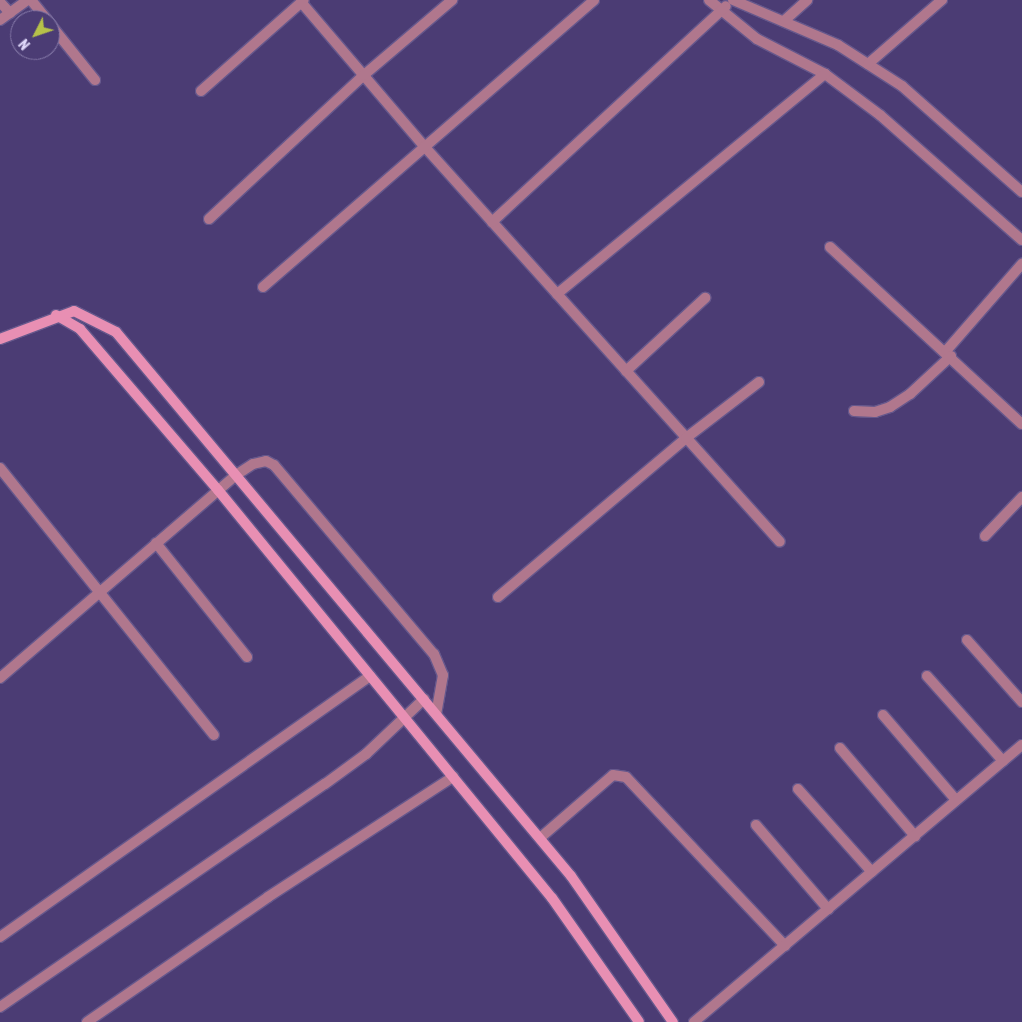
<!DOCTYPE html>
<html>
<head>
<meta charset="utf-8">
<style>
	body { margin:0 }
	#map { position:relative; width:1022px; height:1022px; overflow:hidden; background:#4b3c74; font-family:"Asap Condensed",sans-serif }
	div>[style] { position:absolute }
	.roads { filter:drop-shadow(1px 0 #66588c) drop-shadow(-1px 0 #66588c) drop-shadow(0 1px #66588c) drop-shadow(0 -1px #66588c) }
	.lane>* { height:10px; margin:-5px; padding:0 5px; transform-origin:5px; border-radius:5px; background:#b0778d }
	.street>* { height:10px; margin:-5px; padding:0 5px; transform-origin:5px; border-radius:5px; background:#b0778d }
	.secondary>* { height:10px; margin:-5px; padding:0 5px; transform-origin:5px; border-radius:5px; background:#e88fb3 }
	span { translate:-50% -50%; white-space:nowrap; text-align:center; line-height:1.15; -webkit-text-stroke:4px #4b3c74; paint-order:stroke }
	.north { position:absolute; left:10px; top:10px; width:50px; height:50px; box-sizing:border-box; background:#4b3c74; border:1px solid #877baa; border-radius:50%; rotate:229deg; font-size:14px; font-weight:700; line-height:20px; text-align:center; color:#e0d9fb }
	.north::after { content:''; display:block; margin:auto; width:18px; height:22px; background:#b6c149; clip-path:polygon(50% 0,100% 100%,50% 72%,0 100%) }
</style>
</head>
<body>
<div id="map">
	<div class="roads">
		<div class="lane">
			<i style="left:31px;top:0;width:26px;rotate:51deg"></i>
			<i style="left:50px;top:24px;width:72px;rotate:51.2deg"></i>
			<i style="left:236px;top:475px;width:20px;rotate:-33deg"></i>
			<i style="left:253px;top:464px;width:13px;rotate:-13deg"></i>
			<i style="left:266px;top:461px;width:9px;rotate:27deg"></i>
			<i style="left:274px;top:465px;width:248px;rotate:49.8deg"></i>
			<i style="left:434px;top:654px;width:23px;rotate:67deg"></i>
			<i style="left:443px;top:675px;width:39px;rotate:100deg"></i>
		</div>
		<div class="street">
			<i style="left:709px;top:0;width:62px;rotate:39.1deg"></i>
			<i style="left:757px;top:39px;width:76px;rotate:27.2deg"></i>
			<i style="left:825px;top:74px;width:69px;rotate:36.7deg"></i>
			<i style="left:880px;top:115px;width:189px;rotate:41.4deg"></i>
			<i style="left:733px;top:0;width:114px;rotate:23.2deg"></i>
			<i style="left:838px;top:45px;width:76px;rotate:32.6deg"></i>
			<i style="left:902px;top:86px;width:160px;rotate:41.5deg"></i>
			<i style="left:0;top:2px;width:15px;rotate:48deg"></i>
			<i style="left:301px;top:2px;width:189px;rotate:49.5deg"></i>
			<i style="left:424px;top:146px;width:532px;rotate:48.04deg"></i>
			<i style="left:0;top:20px;width:34px;rotate:-36deg"></i>
			<i style="left:785px;top:20px;width:30px;rotate:-42deg"></i>
			<i style="left:868px;top:64px;width:98px;rotate:-40.9deg"></i>
			<i style="left:201px;top:91px;width:137px;rotate:-41.5deg"></i>
			<i style="left:209px;top:219px;width:212px;rotate:-42.9deg"></i>
			<i style="left:364px;top:75px;width:116px;rotate:-40.4deg"></i>
			<i style="left:492px;top:222px;width:318px;rotate:-42.7deg"></i>
			<i style="left:830px;top:247px;width:261px;rotate:42.7deg"></i>
			<i style="left:263px;top:287px;width:438px;rotate:-40.9deg"></i>
			<i style="left:557px;top:294px;width:347px;rotate:-39.4deg"></i>
			<i style="left:946px;top:351px;width:116px;rotate:-48.9deg"></i>
			<i style="left:626px;top:371px;width:108px;rotate:-42.7deg"></i>
			<i style="left:854px;top:411px;width:21px;rotate:3deg"></i>
			<i style="left:875px;top:412px;width:16px;rotate:-18deg"></i>
			<i style="left:890px;top:407px;width:24px;rotate:-33deg"></i>
			<i style="left:910px;top:394px;width:56px;rotate:-42.8deg"></i>
			<i style="left:0;top:468px;width:342px;rotate:51.3deg"></i>
			<i style="left:985px;top:536px;width:54px;rotate:-46.5deg"></i>
			<i style="left:156px;top:543px;width:146px;rotate:51.4deg"></i>
			<i style="left:498px;top:597px;width:246px;rotate:-40.2deg"></i>
			<i style="left:686px;top:438px;width:92px;rotate:-37.5deg"></i>
			<i style="left:967px;top:640px;width:83px;rotate:48.4deg"></i>
			<i style="left:927px;top:676px;width:114px;rotate:48.2deg"></i>
			<i style="left:0;top:678px;width:311px;rotate:-40.7deg"></i>
			<i style="left:883px;top:715px;width:112px;rotate:49.3deg"></i>
			<i style="left:840px;top:748px;width:116px;rotate:49.6deg"></i>
			<i style="left:798px;top:789px;width:111px;rotate:48.3deg"></i>
			<i style="left:756px;top:825px;width:111px;rotate:49.4deg"></i>
			<i style="left:540px;top:838px;width:96px;rotate:-40.8deg"></i>
			<i style="left:613px;top:775px;width:13px;rotate:9deg"></i>
			<i style="left:626px;top:777px;width:232px;rotate:46.7deg"></i>
			<i style="left:0;top:937px;width:453px;rotate:-35.2deg"></i>
			<i style="left:0;top:1007px;width:394px;rotate:-34.5deg"></i>
			<i style="left:325px;top:784px;width:51px;rotate:-36.2deg"></i>
			<i style="left:366px;top:754px;width:80px;rotate:-43.5deg"></i>
			<i style="left:87px;top:1022px;width:220px;rotate:-34.6deg"></i>
			<i style="left:268px;top:897px;width:221px;rotate:-33deg"></i>
			<i style="left:694px;top:1022px;width:429px;rotate:-40.2deg"></i>
		</div>
		<div class="secondary">
			<i style="left:56px;top:315px;width:28px;rotate:30deg"></i>
			<i style="left:80px;top:329px;width:212px;rotate:49.4deg"></i>
			<i style="left:218px;top:490px;width:527px;rotate:50.7deg"></i>
			<i style="left:552px;top:898px;width:151px;rotate:54.9deg"></i>
			<i style="left:0;top:339px;width:79px;rotate:-20.7deg"></i>
			<i style="left:74px;top:311px;width:47px;rotate:26.6deg"></i>
			<i style="left:116px;top:332px;width:709px;rotate:50.09deg"></i>
			<i style="left:571px;top:876px;width:178px;rotate:55.1deg"></i>
		</div>
	</div>
	<div class="north">N</div>
</div>
</body>
</html>
